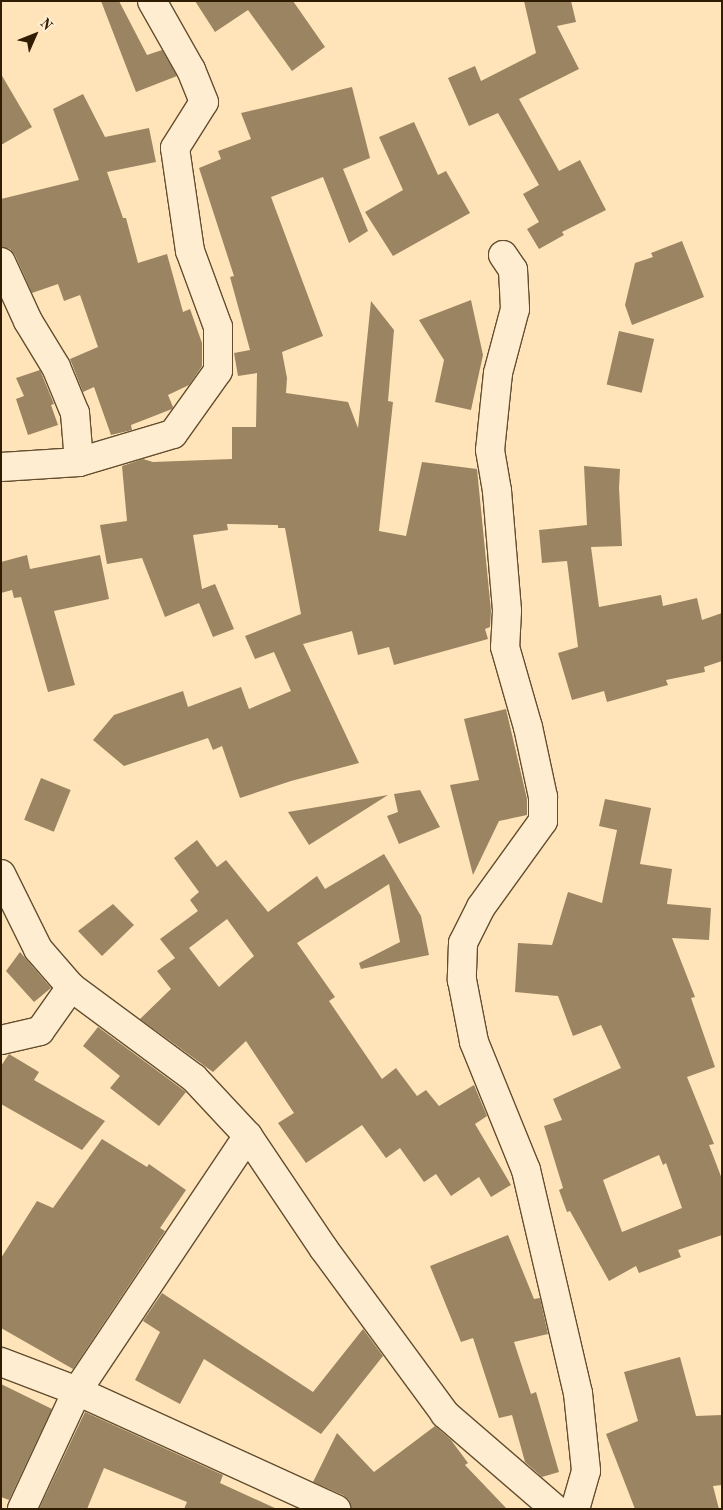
<!DOCTYPE html>
<html>
<head>
<meta charset="utf-8">
<style>
	body { margin:0 }
	#map { position:relative; width:723px; height:1510px; overflow:hidden; background:#ffe4b9; font-family:"Old Standard TT",serif }
	div>[style] { position:absolute }
	.building>* { inset:0; background:#9b8461; transform-origin:0 0 }
	.roads { filter:drop-shadow(1px 0 #634e2f) drop-shadow(-1px 0 #634e2f) drop-shadow(0 1px #634e2f) drop-shadow(0 -1px #634e2f) }
	.minor>* { height:28px; margin:-14px; padding:0 14px; transform-origin:14px; border-radius:14px; background:#ffedd2 }
	span { translate:-50% -50%; white-space:nowrap; text-align:center; line-height:1.15; -webkit-text-stroke:4.5px #ffedd2; paint-order:stroke }
	.frame { position:absolute; inset:0; border:2px solid #2f1c01; pointer-events:none }
	.north { position:absolute; left:10px; top:10px; width:50px; height:50px; -webkit-text-stroke:4px #ffedd2; paint-order:stroke; rotate:46deg; font-size:14px; font-weight:700; line-height:20px; text-align:center; color:#2f1c01 }
	.north::after { content:''; display:block; margin:auto; width:18px; height:22px; background:#2f1c01; clip-path:polygon(50% 0,100% 100%,50% 72%,0 100%) }
</style>
</head>
<body>
<div id="map">
	<div class="building">
		<i style="clip-path:polygon(101px 1px,119px 1px,147px 55px,162px 50px,177px 76px,136px 92px)"></i>
		<i style="clip-path:polygon(195px 1px,293px 1px,325px 47px,292px 71px,248px 10px,215px 32px)"></i>
		<i style="clip-path:polygon(524px 1px,571px 1px,576px 22px,557px 26px,579px 69px,519px 99px,559px 171px,580px 160px,606px 210px,562px 232px,564px 235px,539px 249px,527px 229px,539px 222px,523px 194px,539px 185px,498px 113px,469px 126px,448px 78px,475px 66px,481px 81px,536px 53px)"></i>
		<i style="clip-path:polygon(1px 74px,32px 127px,1px 145px)"></i>
		<i style="clip-path:polygon(352px 87px,370px 158px,343px 169px,368px 231px,349px 243px,323px 177px,271px 197px,323px 336px,282px 352px,287px 378px,286px 393px,348px 402px,358px 428px,371px 301px,394px 330px,388px 401px,393px 402px,379px 531px,406px 536px,422px 462px,477px 469px,491px 611px,490px 627px,485px 629px,488px 639px,394px 665px,389px 647px,358px 655px,352px 631px,303px 644px,359px 763px,291px 781px,240px 798px,222px 746px,213px 750px,208px 738px,124px 766px,93px 740px,114px 715px,183px 691px,188px 707px,241px 687px,249px 709px,291px 691px,274px 652px,255px 659px,245px 636px,301px 614px,285px 528px,278px 528px,278px 525px,227px 524px,228px 530px,193px 535px,202px 589px,215px 584px,234px 629px,213px 637px,199px 603px,165px 617px,142px 558px,107px 564px,100px 525px,127px 521px,122px 466px,143px 459px,153px 462px,232px 459px,232px 427px,256px 427px,257px 373px,238px 376px,234px 353px,250px 350px,230px 277px,234px 276px,199px 168px,221px 159px,218px 151px,251px 139px,241px 113px)"></i>
		<i style="clip-path:polygon(83px 94px,105px 137px,149px 128px,156px 162px,107px 172px,123px 218px,126px 218px,138px 263px,167px 254px,183px 312px,190px 309px,202px 343px,202px 366px,189px 385px,168px 395px,173px 407px,172px 409px,131px 425px,132px 430px,111px 435px,94px 387px,83px 392px,70px 359px,98px 347px,80px 295px,64px 301px,58px 284px,32px 293px,15px 255px,10px 249px,1px 247px,1px 199px,79px 180px,53px 109px)"></i>
		<i style="clip-path:polygon(414px 122px,438px 175px,446px 171px,470px 213px,393px 256px,365px 212px,403px 190px,379px 137px)"></i>
		<i style="clip-path:polygon(682px 241px,704px 297px,632px 325px,625px 305px,635px 263px,653px 257px,651px 253px)"></i>
		<i style="clip-path:polygon(471px 300px,483px 355px,471px 410px,435px 402px,444px 360px,419px 320px)"></i>
		<i style="left:619px;top:331px;width:36px;height:55px;rotate:13deg"></i>
		<i style="clip-path:polygon(40px 370px,54px 404px,51px 405px,58px 425px,28px 435px,16px 399px,24px 396px,16px 378px)"></i>
		<i style="clip-path:polygon(584px 466px,620px 469px,619px 488px,622px 546px,591px 547px,599px 607px,661px 595px,663px 606px,697px 598px,702px 620px,722px 613px,722px 661px,704px 667px,705px 672px,666px 680px,668px 685px,607px 702px,604px 691px,572px 700px,558px 653px,578px 647px,567px 561px,542px 563px,539px 530px,587px 525px)"></i>
		<i style="clip-path:polygon(27px 555px,30px 569px,100px 555px,109px 599px,54px 611px,75px 685px,48px 692px,21px 597px,14px 598px,12px 590px,1px 593px,1px 562px)"></i>
		<i style="clip-path:polygon(506px 709px,527px 799px,527px 815px,499px 821px,473px 875px,450px 785px,479px 780px,464px 719px)"></i>
		<i style="left:41px;top:778px;width:32px;height:45px;rotate:22deg"></i>
		<i style="clip-path:polygon(420px 790px,440px 827px,399px 844px,387px 816px,398px 812px,394px 794px)"></i>
		<i style="clip-path:polygon(388px 795px,309px 845px,288px 812px)"></i>
		<i style="clip-path:polygon(evenodd,605px 799px,651px 808px,640px 864px,672px 869px,667px 904px,711px 908px,709px 940px,672px 938px,695px 997px,691px 998px,715px 1067px,687px 1077px,714px 1144px,709px 1145px,722px 1179px,722px 1235px,678px 1250px,681px 1257px,639px 1273px,636px 1266px,609px 1281px,570px 1211px,567px 1212px,559px 1190px,563px 1188px,544px 1126px,562px 1120px,553px 1099px,621px 1068px,601px 1025px,573px 1036px,558px 996px,515px 992px,518px 943px,552px 945px,568px 892px,602px 903px,617px 830px,599px 826px,605px 799px,659px 1155px,663px 1165px,666px 1163px,682px 1208px,622px 1232px,603px 1180px,659px 1155px)"></i>
		<i style="clip-path:polygon(evenodd,197px 840px,217px 867px,226px 860px,268px 912px,317px 876px,325px 889px,384px 854px,421px 916px,429px 955px,361px 969px,359px 963px,400px 942px,389px 884px,297px 943px,335px 997px,329px 1001px,382px 1079px,396px 1068px,417px 1096px,426px 1090px,439px 1106px,474px 1085px,487px 1116px,475px 1124px,511px 1185px,491px 1197px,479px 1177px,451px 1196px,436px 1174px,424px 1182px,400px 1148px,386px 1158px,362px 1125px,306px 1163px,278px 1123px,294px 1113px,246px 1041px,213px 1072px,140px 1019px,171px 989px,157px 971px,175px 958px,160px 939px,198px 911px,190px 900px,199px 892px,174px 858px,197px 840px,227px 919px,254px 956px,219px 987px,189px 948px,227px 919px)"></i>
		<i style="clip-path:polygon(113px 904px,134px 925px,102px 956px,78px 931px)"></i>
		<i style="clip-path:polygon(20px 952px,51px 988px,34px 1002px,6px 971px)"></i>
		<i style="clip-path:polygon(98px 1027px,186px 1092px,159px 1126px,110px 1088px,120px 1076px,83px 1046px)"></i>
		<i style="clip-path:polygon(9px 1054px,39px 1072px,34px 1080px,105px 1121px,82px 1150px,1px 1104px,1px 1066px)"></i>
		<i style="clip-path:polygon(102px 1139px,147px 1167px,149px 1164px,186px 1190px,160px 1228px,165px 1231px,73px 1369px,1px 1328px,1px 1258px,37px 1201px,53px 1208px)"></i>
		<i style="clip-path:polygon(508px 1235px,534px 1299px,540px 1298px,548px 1334px,514px 1342px,531px 1394px,536px 1392px,559px 1472px,542px 1477px,525px 1462px,512px 1415px,499px 1418px,473px 1338px,461px 1342px,430px 1266px)"></i>
		<i style="clip-path:polygon(162px 1293px,313px 1392px,363px 1329px,383px 1356px,321px 1434px,204px 1359px,180px 1404px,135px 1380px,160px 1332px,143px 1321px)"></i>
		<i style="clip-path:polygon(680px 1357px,696px 1416px,722px 1415px,722px 1485px,713px 1486px,719px 1509px,635px 1509px,606px 1434px,638px 1421px,624px 1372px)"></i>
		<i style="clip-path:polygon(1px 1384px,52px 1409px,9px 1500px,1px 1497px)"></i>
		<i style="clip-path:polygon(85px 1412px,223px 1475px,220px 1483px,277px 1509px,184px 1509px,187px 1502px,104px 1468px,87px 1509px,39px 1509px)"></i>
		<i style="clip-path:polygon(435px 1426px,451px 1440px,468px 1463px,465px 1465px,507px 1509px,351px 1509px,349px 1500px,343px 1495px,313px 1482px,337px 1433px,374px 1472px)"></i>
	</div>
	<div class="roads">
		<div class="minor">
			<i style="left:503px;top:255px;width:18px;rotate:56deg"></i>
			<i style="left:513px;top:270px;width:39px;rotate:87deg"></i>
			<i style="left:515px;top:309px;width:66px;rotate:104.9deg"></i>
			<i style="left:498px;top:373px;width:77px;rotate:95.9deg"></i>
			<i style="left:490px;top:450px;width:42px;rotate:80.3deg"></i>
			<i style="left:497px;top:491px;width:120px;rotate:85.2deg"></i>
			<i style="left:507px;top:611px;width:36px;rotate:93deg"></i>
			<i style="left:505px;top:647px;width:83px;rotate:74deg"></i>
			<i style="left:528px;top:727px;width:72px;rotate:77.9deg"></i>
			<i style="left:543px;top:797px;width:24px;rotate:90deg"></i>
			<i style="left:543px;top:821px;width:106px;rotate:125.8deg"></i>
			<i style="left:481px;top:907px;width:40px;rotate:116.6deg"></i>
			<i style="left:463px;top:943px;width:37px;rotate:92deg"></i>
			<i style="left:462px;top:980px;width:63px;rotate:79deg"></i>
			<i style="left:474px;top:1042px;width:138px;rotate:67.9deg"></i>
			<i style="left:526px;top:1170px;width:229px;rotate:76.9deg"></i>
			<i style="left:578px;top:1393px;width:78px;rotate:84.1deg"></i>
			<i style="left:586px;top:1471px;width:36px;rotate:106deg"></i>
			<i style="left:576px;top:1506px;width:4px;rotate:135deg"></i>
			<i style="left:1px;top:262px;width:65px;rotate:65.4deg"></i>
			<i style="left:28px;top:321px;width:54px;rotate:58.7deg"></i>
			<i style="left:56px;top:367px;width:50px;rotate:67.6deg"></i>
			<i style="left:75px;top:413px;width:49px;rotate:85.3deg"></i>
			<i style="left:1px;top:467px;width:78px;rotate:-3.7deg"></i>
			<i style="left:79px;top:462px;width:98px;rotate:-16.6deg"></i>
			<i style="left:173px;top:434px;width:77px;rotate:-54.5deg"></i>
			<i style="left:218px;top:371px;width:44px;rotate:-90deg"></i>
			<i style="left:218px;top:327px;width:81px;rotate:-110.2deg"></i>
			<i style="left:190px;top:251px;width:104px;rotate:-98.3deg"></i>
			<i style="left:175px;top:148px;width:54px;rotate:-57.8deg"></i>
			<i style="left:204px;top:102px;width:35px;rotate:-112deg"></i>
			<i style="left:191px;top:70px;width:79px;rotate:-119.5deg"></i>
			<i style="left:1px;top:874px;width:84px;rotate:63.7deg"></i>
			<i style="left:38px;top:949px;width:50px;rotate:49deg"></i>
			<i style="left:71px;top:987px;width:153px;rotate:36.5deg"></i>
			<i style="left:194px;top:1078px;width:79px;rotate:47deg"></i>
			<i style="left:248px;top:1136px;width:136px;rotate:56.1deg"></i>
			<i style="left:324px;top:1249px;width:205px;rotate:53.7deg"></i>
			<i style="left:445px;top:1414px;width:145px;rotate:40.8deg"></i>
			<i style="left:1px;top:1040px;width:40px;rotate:-13deg"></i>
			<i style="left:40px;top:1031px;width:54px;rotate:-54.8deg"></i>
			<i style="left:1px;top:1362px;width:81px;rotate:20.9deg"></i>
			<i style="left:77px;top:1391px;width:285px;rotate:24.5deg"></i>
			<i style="left:22px;top:1509px;width:130px;rotate:-65deg"></i>
			<i style="left:77px;top:1391px;width:307px;rotate:-56.2deg"></i>
		</div>
	</div>
	<div class="frame"></div>
	<div class="north">N</div>
</div>
</body>
</html>
